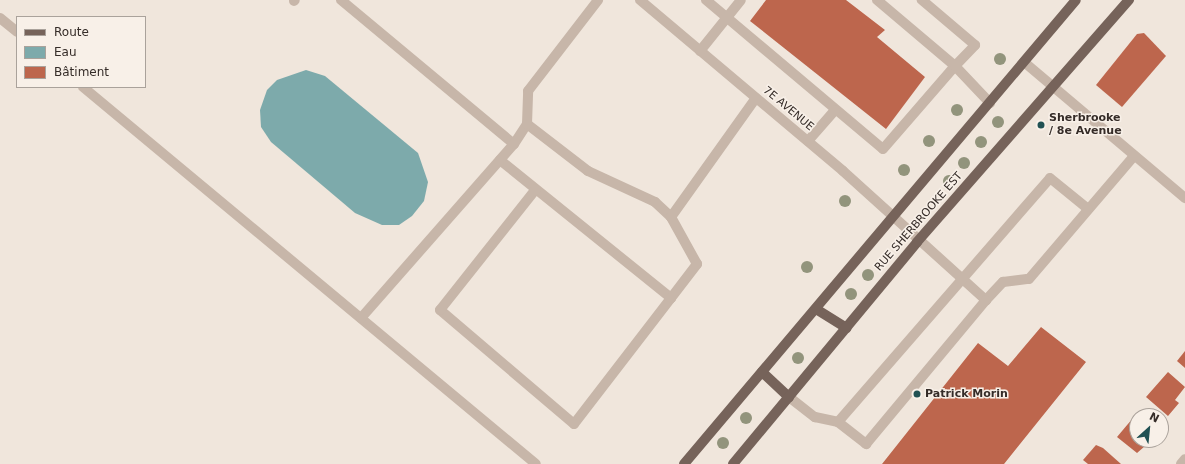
<!DOCTYPE html>
<html>
<head>
<meta charset="utf-8">
<style>
	body { margin:0 }
	#map { position:relative; width:1185px; height:464px; overflow:hidden; background:#f0e6dc; font-family:"DejaVu Sans",sans-serif }
	div>[style] { position:absolute }
	.water>* { inset:0; background:#7daaab }
	.building>* { inset:0; background:#bd664d }
	.minor>* { height:10px; margin:-5px; padding:0 5px; transform-origin:5px; border-radius:5px; background:#c7b6a9 }
	.major>* { height:10px; margin:-5px; padding:0 5px; transform-origin:5px; border-radius:5px; background:#76635a }
	.trees>* { width:12px; height:12px; margin:-6px; border-radius:50%; background:#92947c }
	.dots>* { width:11px; height:11px; translate:-50% -50%; box-sizing:border-box; border:2px solid #f8f0e8; border-radius:50% }
	span { translate:-50% -50%; white-space:nowrap; text-align:center; line-height:1.15; -webkit-text-stroke:3px #f8f0e8; paint-order:stroke }
	.street-label { font-size:11px; color:#352c28 }
	.poi-label { font-size:11px; color:#352c28; font-weight:700 }
	.left { translate:0 -50%; text-align:left }
	.legend { position:absolute; left:16px; top:16px; width:130px; height:72px; box-sizing:border-box; background:#f8f0e8; border:1px solid #aaa29b; margin:0; padding:5px 7px; list-style:none; font-size:12px; color:#352c28 }
	.legend li { display:flex; align-items:center; gap:8px; height:20px }
	.legend b { width:20px; border:1px solid #aaa29b }
	.north { position:absolute; left:1129px; top:408px; width:40px; height:40px; box-sizing:border-box; background:#f8f0e8; border:1px solid #aaa29b; border-radius:50%; rotate:27deg; font-size:11px; font-weight:700; line-height:16px; text-align:center; color:#352c28 }
	.north::after { content:''; display:block; margin:auto; width:14px; height:18px; background:#215153; clip-path:polygon(50% 0,100% 100%,50% 72%,0 100%) }
</style>
</head>
<body>
<div id="map">
	<div class="water">
		<i style="clip-path:polygon(306px 70px,325px 76px,418px 153px,428px 182px,424px 201px,412px 216px,399px 225px,382px 225px,355px 213px,271px 142px,261px 127px,260px 110px,267px 90px,277px 80px)"></i>
	</div>
	<div class="building">
		<i style="clip-path:polygon(766px 0,846px 0,885px 30px,877px 37px,925px 77px,886px 129px,750px 21px)"></i>
		<i style="clip-path:polygon(1144px 33px,1166px 56px,1122px 107px,1096px 85px,1137px 34px)"></i>
		<i style="clip-path:polygon(1041px 327px,1086px 362px,1004px 464px,882px 464px,978px 343px,1008px 366px)"></i>
		<i style="clip-path:polygon(1185px 351px,1185px 368px,1177px 361px)"></i>
		<i style="clip-path:polygon(1168px 372px,1185px 387px,1175px 400px,1179px 403px,1168px 416px,1146px 397px)"></i>
		<i style="clip-path:polygon(1138px 412px,1143px 416px,1137px 416px,1137px 440px,1152px 440px,1137px 453px,1117px 437px)"></i>
		<i style="clip-path:polygon(1096px 445px,1103px 448px,1121px 464px,1088px 464px,1083px 460px)"></i>
	</div>
	<div class="minor">
		<i style="left:341px;top:0;width:225px;rotate:39.8deg"></i>
		<i style="left:640px;top:0;width:265px;rotate:40.1deg"></i>
		<i style="left:843px;top:171px;width:193px;rotate:42.1deg"></i>
		<i style="left:986px;top:300px;width:25px;rotate:-47deg"></i>
		<i style="left:1003px;top:282px;width:26px;rotate:-7deg"></i>
		<i style="left:1029px;top:279px;width:162px;rotate:-49.5deg"></i>
		<i style="left:706px;top:0;width:231px;rotate:40.1deg"></i>
		<i style="left:883px;top:149px;width:110px;rotate:-49.1deg"></i>
		<i style="left:955px;top:66px;width:51px;rotate:46.6deg"></i>
		<i style="left:877px;top:0;width:102px;rotate:40.2deg"></i>
		<i style="left:955px;top:66px;width:29px;rotate:-46deg"></i>
		<i style="left:975px;top:45px;width:70px;rotate:-139.7deg"></i>
		<i style="left:294px;top:1px;width:1px;rotate:-45deg"></i>
		<i style="left:0;top:18px;width:22px;rotate:39deg"></i>
		<i style="left:700px;top:51px;width:65px;rotate:-51.2deg"></i>
		<i style="left:1024px;top:62px;width:211px;rotate:40.2deg"></i>
		<i style="left:83px;top:87px;width:589px;rotate:39.77deg"></i>
		<i style="left:527px;top:124px;width:77px;rotate:37.6deg"></i>
		<i style="left:588px;top:171px;width:74px;rotate:24.8deg"></i>
		<i style="left:655px;top:202px;width:22px;rotate:43deg"></i>
		<i style="left:808px;top:141px;width:41px;rotate:-48.9deg"></i>
		<i style="left:500px;top:160px;width:220px;rotate:38.9deg"></i>
		<i style="left:671px;top:298px;width:159px;rotate:127.6deg"></i>
		<i style="left:574px;top:424px;width:176px;rotate:-139.6deg"></i>
		<i style="left:440px;top:310px;width:154px;rotate:-51.6deg"></i>
		<i style="left:671px;top:298px;width:43px;rotate:-52.6deg"></i>
		<i style="left:697px;top:264px;width:54px;rotate:-119deg"></i>
		<i style="left:671px;top:217px;width:146px;rotate:-54.5deg"></i>
		<i style="left:361px;top:318px;width:232px;rotate:-48.7deg"></i>
		<i style="left:514px;top:144px;width:24px;rotate:-57deg"></i>
		<i style="left:527px;top:124px;width:33px;rotate:-88deg"></i>
		<i style="left:528px;top:91px;width:115px;rotate:-52.4deg"></i>
		<i style="left:789px;top:397px;width:33px;rotate:38deg"></i>
		<i style="left:815px;top:417px;width:24px;rotate:12deg"></i>
		<i style="left:838px;top:422px;width:323px;rotate:-49deg"></i>
		<i style="left:1050px;top:178px;width:49px;rotate:39.2deg"></i>
		<i style="left:838px;top:422px;width:36px;rotate:38deg"></i>
		<i style="left:866px;top:444px;width:187px;rotate:-50.2deg"></i>
		<i style="left:1181px;top:464px;width:6px;rotate:-51deg"></i>
	</div>
	<div class="major">
		<i style="left:816px;top:309px;width:36px;rotate:32deg"></i>
		<i style="left:762px;top:372px;width:37px;rotate:43deg"></i>
		<i style="left:684px;top:464px;width:607px;rotate:-49.81deg"></i>
		<i style="left:733px;top:464px;width:288px;rotate:-50.3deg"></i>
		<i style="left:917px;top:242px;width:322px;rotate:-48.8deg"></i>
	</div>
	<div class="trees">
		<i style="left:1000px;top:59px"></i>
		<i style="left:957px;top:110px"></i>
		<i style="left:998px;top:122px"></i>
		<i style="left:929px;top:141px"></i>
		<i style="left:981px;top:142px"></i>
		<i style="left:964px;top:163px"></i>
		<i style="left:904px;top:170px"></i>
		<i style="left:949px;top:181px"></i>
		<i style="left:845px;top:201px"></i>
		<i style="left:807px;top:267px"></i>
		<i style="left:868px;top:275px"></i>
		<i style="left:851px;top:294px"></i>
		<i style="left:798px;top:358px"></i>
		<i style="left:746px;top:418px"></i>
		<i style="left:723px;top:443px"></i>
	</div>
	<div class="dots">
		<i style="left:1041px;top:125px;background:#215153"></i>
		<i style="left:917px;top:394px;background:#215153"></i>
	</div>
	<div class="street-label">
		<span style="left:788px;top:109px;rotate:40deg">7E AVENUE</span>
		<span style="left:919px;top:222px;rotate:-49deg">RUE SHERBROOKE EST</span>
	</div>
	<div class="poi-label">
		<span class="left" style="left:1049px;top:125px">Sherbrooke<br>/ 8e Avenue</span>
		<span class="left" style="left:925px;top:394px">Patrick Morin</span>
	</div>
	<ul class="legend">
	<li><b style="height:5px;background:#76635a"></b>Route</li>
	<li><b style="height:11px;background:#7daaab"></b>Eau</li>
	<li><b style="height:11px;background:#bd664d"></b>Bâtiment</li>
	</ul>
	<div class="north">N</div>
</div>
</body>
</html>
